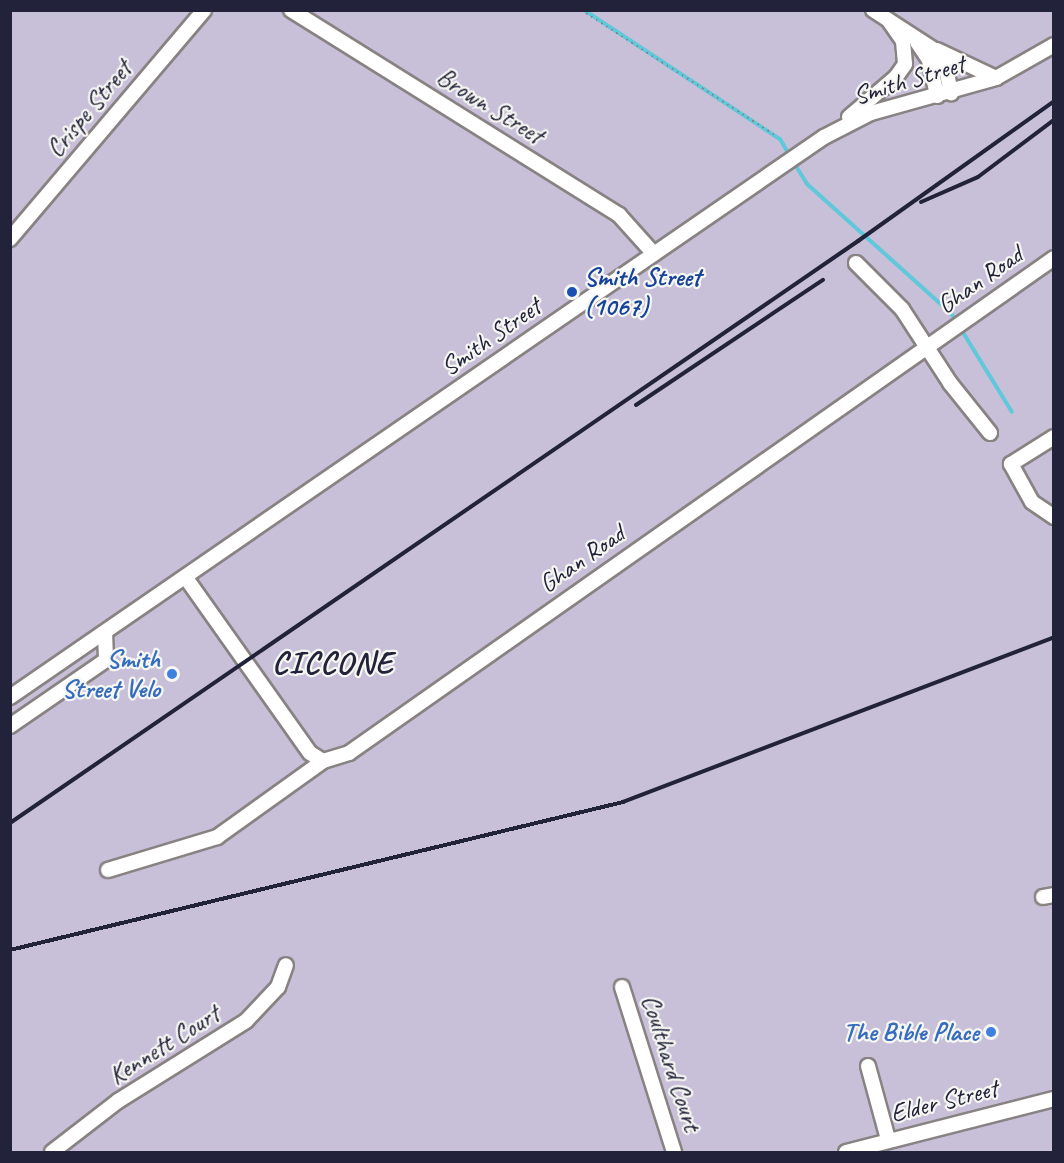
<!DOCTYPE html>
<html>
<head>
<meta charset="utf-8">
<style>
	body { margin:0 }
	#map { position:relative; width:1064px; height:1163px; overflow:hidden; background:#efe4c9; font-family:Caveat,sans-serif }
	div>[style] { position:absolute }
	.industrial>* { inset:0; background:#c8bfd8; transform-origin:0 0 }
	.stream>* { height:4px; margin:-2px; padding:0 2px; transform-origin:2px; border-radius:2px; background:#5fc8da }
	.path>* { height:2px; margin-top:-1px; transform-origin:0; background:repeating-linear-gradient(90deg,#888382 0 1.5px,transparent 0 6px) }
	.roads { filter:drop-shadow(2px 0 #888382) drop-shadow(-2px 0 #888382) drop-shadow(0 2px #888382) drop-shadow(0 -2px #888382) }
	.minor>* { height:14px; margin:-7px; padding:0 7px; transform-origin:7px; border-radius:7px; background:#fff }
	.rail>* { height:4px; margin:-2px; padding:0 2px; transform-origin:2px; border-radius:2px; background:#22223b }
	.dots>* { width:16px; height:16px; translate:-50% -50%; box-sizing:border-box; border:3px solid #f6f6f2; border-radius:50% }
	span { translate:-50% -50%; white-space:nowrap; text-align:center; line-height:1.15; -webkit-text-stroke:4.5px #f6f6f2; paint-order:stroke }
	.street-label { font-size:26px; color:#22223b }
	.transit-label { font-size:26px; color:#164399; font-weight:700 }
	.left { translate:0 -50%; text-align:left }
	.shop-label { font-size:26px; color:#366cbe; font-weight:700 }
	.right { translate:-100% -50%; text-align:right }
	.district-label { font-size:32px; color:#22223b; font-weight:700; letter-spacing:1.5px }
	.frame { position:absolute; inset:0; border:12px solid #22223b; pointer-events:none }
</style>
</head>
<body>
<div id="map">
	<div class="industrial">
		<i style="left:10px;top:11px;width:1043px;height:1141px"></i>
	</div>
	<div class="stream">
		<i style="left:584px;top:10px;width:235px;rotate:33.4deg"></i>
		<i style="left:780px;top:139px;width:20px;rotate:60deg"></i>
		<i style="left:794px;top:163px;width:25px;rotate:58deg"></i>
		<i style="left:807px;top:184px;width:193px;rotate:41.9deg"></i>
		<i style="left:951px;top:313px;width:116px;rotate:58.4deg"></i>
	</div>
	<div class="path">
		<i style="left:581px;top:10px;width:234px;rotate:32.8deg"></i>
	</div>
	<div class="roads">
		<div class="minor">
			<i style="left:291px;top:10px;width:387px;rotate:32deg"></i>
			<i style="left:619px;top:215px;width:52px;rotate:48.1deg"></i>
			<i style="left:873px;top:10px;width:75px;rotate:33.1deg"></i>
			<i style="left:936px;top:51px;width:21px;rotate:61deg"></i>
			<i style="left:946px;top:69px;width:25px;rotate:78deg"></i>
			<i style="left:917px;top:42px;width:22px;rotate:56deg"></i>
			<i style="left:929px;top:60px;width:37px;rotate:77deg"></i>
			<i style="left:937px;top:50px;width:65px;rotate:25.4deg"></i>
			<i style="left:849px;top:117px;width:62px;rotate:-40.4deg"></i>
			<i style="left:896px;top:77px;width:16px;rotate:-55deg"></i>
			<i style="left:905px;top:64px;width:23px;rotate:-95deg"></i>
			<i style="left:903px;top:41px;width:24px;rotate:-125deg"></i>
			<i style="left:10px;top:239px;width:300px;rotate:-49.7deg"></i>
			<i style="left:856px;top:263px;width:65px;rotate:45deg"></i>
			<i style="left:902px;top:309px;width:88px;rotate:57deg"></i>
			<i style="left:950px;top:383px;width:64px;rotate:51.3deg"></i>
			<i style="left:1054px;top:437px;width:51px;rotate:147.9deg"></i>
			<i style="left:1011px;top:464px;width:43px;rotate:61.1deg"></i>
			<i style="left:1032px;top:502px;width:27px;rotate:34deg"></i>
			<i style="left:186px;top:578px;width:214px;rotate:54.7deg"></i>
			<i style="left:310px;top:753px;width:15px;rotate:32deg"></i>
			<i style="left:323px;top:761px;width:27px;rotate:-17deg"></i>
			<i style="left:349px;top:753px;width:861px;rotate:-35.07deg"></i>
			<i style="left:10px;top:697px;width:988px;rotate:-34.53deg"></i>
			<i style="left:824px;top:137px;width:53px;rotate:-27.1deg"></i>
			<i style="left:871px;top:113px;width:130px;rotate:-15.6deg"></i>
			<i style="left:996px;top:78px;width:67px;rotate:-29.6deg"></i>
			<i style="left:10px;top:726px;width:116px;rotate:-34.5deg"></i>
			<i style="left:106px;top:660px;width:28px;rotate:-92deg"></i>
			<i style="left:108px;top:870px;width:114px;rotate:-16.8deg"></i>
			<i style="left:217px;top:837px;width:130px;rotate:-35.6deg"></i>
			<i style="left:1043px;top:897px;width:11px;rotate:-10deg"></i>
			<i style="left:622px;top:987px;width:173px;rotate:72.5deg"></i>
			<i style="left:868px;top:1066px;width:76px;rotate:74.7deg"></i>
			<i style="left:52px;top:1152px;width:83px;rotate:-37.7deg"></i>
			<i style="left:118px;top:1101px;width:151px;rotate:-32deg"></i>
			<i style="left:246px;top:1021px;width:47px;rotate:-46.7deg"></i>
			<i style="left:278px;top:987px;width:23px;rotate:-70deg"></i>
			<i style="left:846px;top:1152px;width:215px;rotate:-14.3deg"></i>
		</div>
	</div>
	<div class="rail">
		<i style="left:921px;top:202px;width:62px;rotate:-23.7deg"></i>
		<i style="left:978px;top:177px;width:95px;rotate:-36.9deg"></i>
		<i style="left:636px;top:405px;width:225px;rotate:-33.8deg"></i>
		<i style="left:10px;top:823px;width:1029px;rotate:-34.46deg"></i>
		<i style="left:858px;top:241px;width:241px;rotate:-35.5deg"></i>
		<i style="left:10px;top:950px;width:631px;rotate:-13.57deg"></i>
		<i style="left:623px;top:802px;width:462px;rotate:-20.9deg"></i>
	</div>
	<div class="dots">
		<i style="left:572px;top:292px;background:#1a4fb4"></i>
		<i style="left:172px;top:674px;background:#3f7fe0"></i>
		<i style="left:991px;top:1032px;background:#3f7fe0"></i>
	</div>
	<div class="street-label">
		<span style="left:909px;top:80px;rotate:-17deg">Smith Street</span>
		<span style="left:490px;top:106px;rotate:32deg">Brown Street</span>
		<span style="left:89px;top:109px;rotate:-50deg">Crispe Street</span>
		<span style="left:980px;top:280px;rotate:-35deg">Ghan Road</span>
		<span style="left:491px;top:337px;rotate:-35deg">Smith Street</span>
		<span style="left:582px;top:559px;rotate:-35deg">Ghan Road</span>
		<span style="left:164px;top:1045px;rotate:-32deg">Kennett Court</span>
		<span style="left:671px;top:1063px;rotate:72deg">Coulthard Court</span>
		<span style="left:944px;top:1101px;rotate:-14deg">Elder Street</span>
	</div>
	<div class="transit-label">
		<span class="left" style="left:584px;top:292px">Smith Street<br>(1067)</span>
	</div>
	<div class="shop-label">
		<span class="right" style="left:160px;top:674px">Smith<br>Street Velo</span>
		<span class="right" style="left:979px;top:1032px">The Bible Place</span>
	</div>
	<div class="district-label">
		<span style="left:333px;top:663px">CICCONE</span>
	</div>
	<div class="frame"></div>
</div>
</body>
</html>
